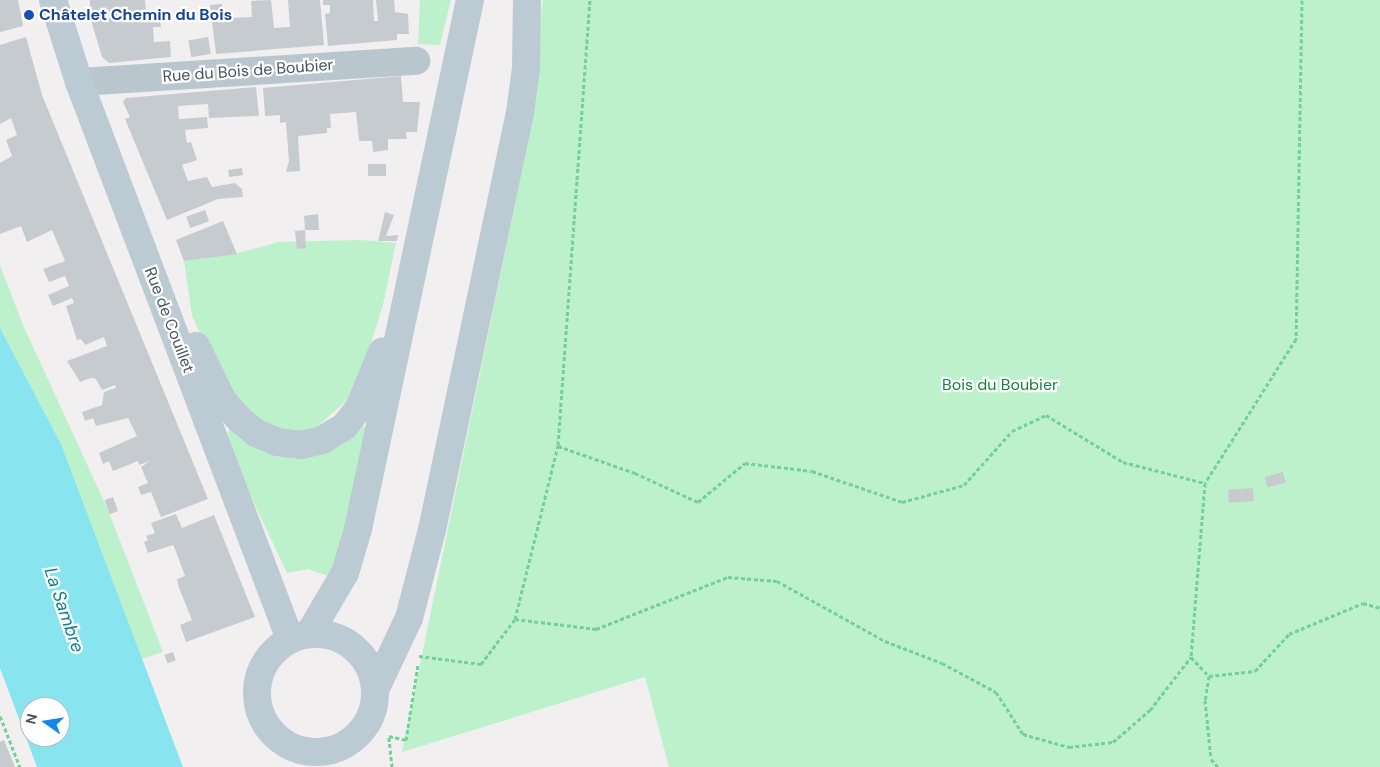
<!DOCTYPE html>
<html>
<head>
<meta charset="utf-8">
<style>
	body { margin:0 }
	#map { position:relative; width:1380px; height:767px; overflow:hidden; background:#f2eff0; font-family:"DM Sans",sans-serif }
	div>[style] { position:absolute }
	.green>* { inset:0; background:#bdf1cb }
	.water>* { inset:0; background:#88e5ef }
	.building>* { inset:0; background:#c6cbcf; transform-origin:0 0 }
	.path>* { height:3px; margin-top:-1.5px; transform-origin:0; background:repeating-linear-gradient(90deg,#73d098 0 4px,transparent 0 6.5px) }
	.minor>* { height:28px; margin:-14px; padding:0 14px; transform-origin:14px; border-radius:14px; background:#bac6cd }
	.secondary>* { height:28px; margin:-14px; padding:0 14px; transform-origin:14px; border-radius:14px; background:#bccad4 }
	.secondary>.ring { margin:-14px; padding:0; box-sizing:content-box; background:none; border:28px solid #bccad4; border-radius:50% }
	.dots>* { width:14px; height:14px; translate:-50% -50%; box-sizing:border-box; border:2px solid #fff; border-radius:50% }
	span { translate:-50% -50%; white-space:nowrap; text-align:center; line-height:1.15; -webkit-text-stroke:4.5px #fff; paint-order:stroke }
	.transit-label { font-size:16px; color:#164399; font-weight:700 }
	.left { translate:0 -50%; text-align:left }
	.street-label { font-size:16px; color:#47555e }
	.park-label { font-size:16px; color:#14823f }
	.water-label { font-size:18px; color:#0a828f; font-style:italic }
	.north { position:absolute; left:20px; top:697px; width:50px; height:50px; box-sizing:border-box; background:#fff; border:1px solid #b5bbbf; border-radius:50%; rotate:283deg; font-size:14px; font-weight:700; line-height:20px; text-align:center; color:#47555e }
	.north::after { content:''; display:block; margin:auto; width:18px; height:22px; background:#1387e8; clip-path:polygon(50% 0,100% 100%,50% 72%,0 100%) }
</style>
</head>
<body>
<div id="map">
	<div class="green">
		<i style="clip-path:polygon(420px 0,451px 0,440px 45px,418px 44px)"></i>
		<i style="clip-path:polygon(543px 0,1380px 0,1380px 767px,669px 767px,645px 677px,402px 752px,520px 179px)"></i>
		<i style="clip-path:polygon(361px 240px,396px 243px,383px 305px,355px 393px,311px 432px,286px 433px,254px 418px,217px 371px,192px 316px,184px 261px,238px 253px,279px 242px)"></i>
		<i style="clip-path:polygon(0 265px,23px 325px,108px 510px,163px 652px,142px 659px,61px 444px,0 328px)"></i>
		<i style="clip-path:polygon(360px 426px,371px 428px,331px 577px,308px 569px,287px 573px,225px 441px,230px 427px,274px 455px,297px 458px)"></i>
	</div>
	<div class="water">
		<i style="clip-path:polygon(evenodd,0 328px,61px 444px,183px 767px,37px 767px,0 668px,0 328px,30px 707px,60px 707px,60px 737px,30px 737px,30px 707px)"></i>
	</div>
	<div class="building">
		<i style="clip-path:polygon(0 0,18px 0,23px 26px,0 32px)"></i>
		<i style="clip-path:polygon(90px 0,145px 0,146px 11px,138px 11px,139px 20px,160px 18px,161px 27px,153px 27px,154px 42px,170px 41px,171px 57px,109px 63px,102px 57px,90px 17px)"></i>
		<i style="clip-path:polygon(271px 0,274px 28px,290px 27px,288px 0,320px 0,324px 45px,216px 54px,210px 5px,222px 4px,223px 22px,232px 21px,232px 18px,252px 17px,251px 1px)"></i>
		<i style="clip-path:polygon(323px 0,373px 0,374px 21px,378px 21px,376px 0,394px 0,395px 12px,408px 14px,409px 34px,397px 34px,397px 40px,328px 46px,325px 14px,330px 13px,330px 5px,323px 5px)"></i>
		<i style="clip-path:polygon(26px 37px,42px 95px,208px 499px,161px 517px,151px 492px,141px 495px,138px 487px,148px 483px,141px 467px,150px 461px,139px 465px,138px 461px,113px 471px,109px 461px,103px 464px,99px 453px,137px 436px,128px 418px,96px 426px,93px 418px,85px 421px,82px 412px,102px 405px,104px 392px,116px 388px,115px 385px,102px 390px,96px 379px,91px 378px,80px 382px,67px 361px,107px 346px,104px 337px,85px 345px,81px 339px,77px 340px,66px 306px,74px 303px,72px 298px,53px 306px,48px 295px,69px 286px,65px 276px,49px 282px,43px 269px,65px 261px,52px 230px,27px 242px,21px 226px,0 234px,0 163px,12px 156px,6px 140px,17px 135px,11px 118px,0 124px,0 45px)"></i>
		<i style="left:208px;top:37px;width:17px;height:20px;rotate:80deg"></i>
		<i style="clip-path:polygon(401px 76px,403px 102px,420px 102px,417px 132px,406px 132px,407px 139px,388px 139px,388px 150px,373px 152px,372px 141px,359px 141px,356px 112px,330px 114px,331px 128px,327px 128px,327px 133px,298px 136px,300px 171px,286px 172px,289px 161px,286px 122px,280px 123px,280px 115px,265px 116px,263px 88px)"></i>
		<i style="clip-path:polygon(256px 87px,259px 116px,209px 118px,208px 104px,178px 106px,179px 119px,207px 117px,208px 128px,185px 130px,187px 143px,191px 142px,197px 160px,182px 165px,188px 181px,207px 177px,212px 187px,235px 183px,242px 189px,243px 197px,218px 199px,167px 220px,125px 119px,130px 117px,123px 102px,126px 98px)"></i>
		<i style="left:386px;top:164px;width:12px;height:18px;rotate:90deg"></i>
		<i style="left:242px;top:168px;width:7px;height:14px;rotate:82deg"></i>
		<i style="left:205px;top:210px;width:12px;height:20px;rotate:70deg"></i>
		<i style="clip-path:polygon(385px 212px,394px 215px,386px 236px,398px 235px,397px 241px,378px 241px)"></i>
		<i style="clip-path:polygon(318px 214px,319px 230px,305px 230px,306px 248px,297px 249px,295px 231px,305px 230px,304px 216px)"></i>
		<i style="clip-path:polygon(223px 221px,237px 254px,184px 261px,176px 240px)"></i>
		<i style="left:1283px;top:472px;width:11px;height:19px;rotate:75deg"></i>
		<i style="left:1253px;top:488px;width:13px;height:25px;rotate:86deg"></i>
		<i style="left:113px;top:497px;width:15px;height:9px;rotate:70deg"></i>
		<i style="clip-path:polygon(176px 514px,182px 528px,214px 515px,255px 617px,186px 642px,180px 625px,192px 620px,179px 588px,177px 579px,185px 576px,175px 549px,173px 545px,148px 553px,144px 542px,148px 540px,146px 536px,155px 533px,151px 523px)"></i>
		<i style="left:173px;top:652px;width:9px;height:9px;rotate:72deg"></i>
		<i style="clip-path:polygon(4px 740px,15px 767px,0 767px,0 742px)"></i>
	</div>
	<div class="path">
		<i style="left:1302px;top:0;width:339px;rotate:91deg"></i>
		<i style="left:1296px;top:339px;width:170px;rotate:122.3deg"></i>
		<i style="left:1205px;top:483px;width:175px;rotate:94.6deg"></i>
		<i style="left:1191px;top:657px;width:26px;rotate:47deg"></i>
		<i style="left:1209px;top:676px;width:46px;rotate:-6.2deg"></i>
		<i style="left:1255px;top:671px;width:50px;rotate:-47.4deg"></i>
		<i style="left:1289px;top:634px;width:80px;rotate:-22.7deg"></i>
		<i style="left:1363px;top:603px;width:18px;rotate:16deg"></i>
		<i style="left:558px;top:446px;width:82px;rotate:19.3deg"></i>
		<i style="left:635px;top:473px;width:69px;rotate:24.7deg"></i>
		<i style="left:698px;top:502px;width:61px;rotate:-39.7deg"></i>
		<i style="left:745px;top:463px;width:67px;rotate:6.8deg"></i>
		<i style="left:812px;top:471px;width:95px;rotate:19deg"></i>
		<i style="left:902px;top:502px;width:64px;rotate:-15.3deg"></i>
		<i style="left:964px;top:485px;width:72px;rotate:-48.4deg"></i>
		<i style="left:1012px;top:431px;width:38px;rotate:-25deg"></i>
		<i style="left:1046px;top:415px;width:90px;rotate:31.4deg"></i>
		<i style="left:1123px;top:462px;width:85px;rotate:14.4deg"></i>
		<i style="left:515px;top:619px;width:82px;rotate:7deg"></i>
		<i style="left:596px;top:629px;width:142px;rotate:-21.5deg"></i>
		<i style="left:728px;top:577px;width:49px;rotate:4.7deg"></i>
		<i style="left:777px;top:581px;width:124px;rotate:29.1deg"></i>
		<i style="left:885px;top:641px;width:61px;rotate:21.1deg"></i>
		<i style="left:942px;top:663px;width:61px;rotate:28.2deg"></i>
		<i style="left:996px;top:692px;width:50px;rotate:57.3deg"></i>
		<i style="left:1023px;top:734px;width:48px;rotate:15.8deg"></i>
		<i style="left:1069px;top:747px;width:44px;rotate:-6.5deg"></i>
		<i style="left:1113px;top:742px;width:49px;rotate:-40.9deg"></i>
		<i style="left:1150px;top:710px;width:67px;rotate:-52.3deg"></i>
		<i style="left:419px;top:656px;width:63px;rotate:7.4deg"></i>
		<i style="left:481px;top:664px;width:56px;rotate:-52.9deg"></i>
		<i style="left:515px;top:619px;width:179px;rotate:-76.1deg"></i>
		<i style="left:558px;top:445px;width:446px;rotate:-85.9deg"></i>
		<i style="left:1209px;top:676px;width:24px;rotate:99deg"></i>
		<i style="left:1205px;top:700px;width:59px;rotate:84.2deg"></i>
		<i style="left:1211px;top:759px;width:11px;rotate:49deg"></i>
		<i style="left:0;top:716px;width:55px;rotate:68.6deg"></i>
		<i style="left:392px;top:767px;width:31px;rotate:-96deg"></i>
		<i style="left:389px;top:736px;width:17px;rotate:13deg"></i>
		<i style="left:406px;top:740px;width:77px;rotate:-81deg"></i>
	</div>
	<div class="minor">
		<i style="left:79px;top:82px;width:338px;rotate:-3.6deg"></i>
	</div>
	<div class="secondary">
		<i style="left:53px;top:0;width:86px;rotate:72.4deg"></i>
		<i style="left:79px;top:82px;width:596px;rotate:69.25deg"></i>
		<i style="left:196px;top:346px;width:61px;rotate:63.9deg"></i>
		<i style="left:223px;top:401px;width:24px;rotate:48deg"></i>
		<i style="left:239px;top:419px;width:22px;rotate:39deg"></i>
		<i style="left:256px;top:433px;width:23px;rotate:23deg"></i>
		<i style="left:277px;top:442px;width:24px;rotate:7deg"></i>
		<i style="left:301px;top:445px;width:22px;rotate:-13deg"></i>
		<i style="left:322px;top:440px;width:26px;rotate:-31deg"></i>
		<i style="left:344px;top:427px;width:24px;rotate:-52deg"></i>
		<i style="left:359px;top:408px;width:61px;rotate:-67.7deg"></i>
		<i style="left:309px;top:634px;width:71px;rotate:-59.5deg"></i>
		<i style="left:345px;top:573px;width:46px;rotate:-73.5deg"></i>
		<i style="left:358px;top:529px;width:541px;rotate:-78.05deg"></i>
		<i class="ring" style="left:257px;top:634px;width:90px;height:90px"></i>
		<i style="left:376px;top:688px;width:77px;rotate:-64.8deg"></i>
		<i style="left:409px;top:618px;width:91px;rotate:-75.4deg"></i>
		<i style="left:432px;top:530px;width:426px;rotate:-78.1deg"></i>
		<i style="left:520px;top:113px;width:45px;rotate:-82.4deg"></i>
		<i style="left:526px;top:68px;width:68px;rotate:-89.2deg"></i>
	</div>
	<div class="dots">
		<i style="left:29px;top:15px;background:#1a4fb4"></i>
	</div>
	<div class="transit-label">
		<span class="left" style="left:39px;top:15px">Châtelet Chemin du Bois</span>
	</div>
	<div class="street-label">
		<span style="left:248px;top:71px;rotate:-4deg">Rue du Bois de Boubier</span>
		<span style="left:169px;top:320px;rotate:69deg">Rue de Couillet</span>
	</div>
	<div class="park-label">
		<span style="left:1000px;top:385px">Bois du Boubier</span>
	</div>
	<div class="water-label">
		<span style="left:64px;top:610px;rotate:71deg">La Sambre</span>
	</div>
	<div class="north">N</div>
</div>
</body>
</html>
